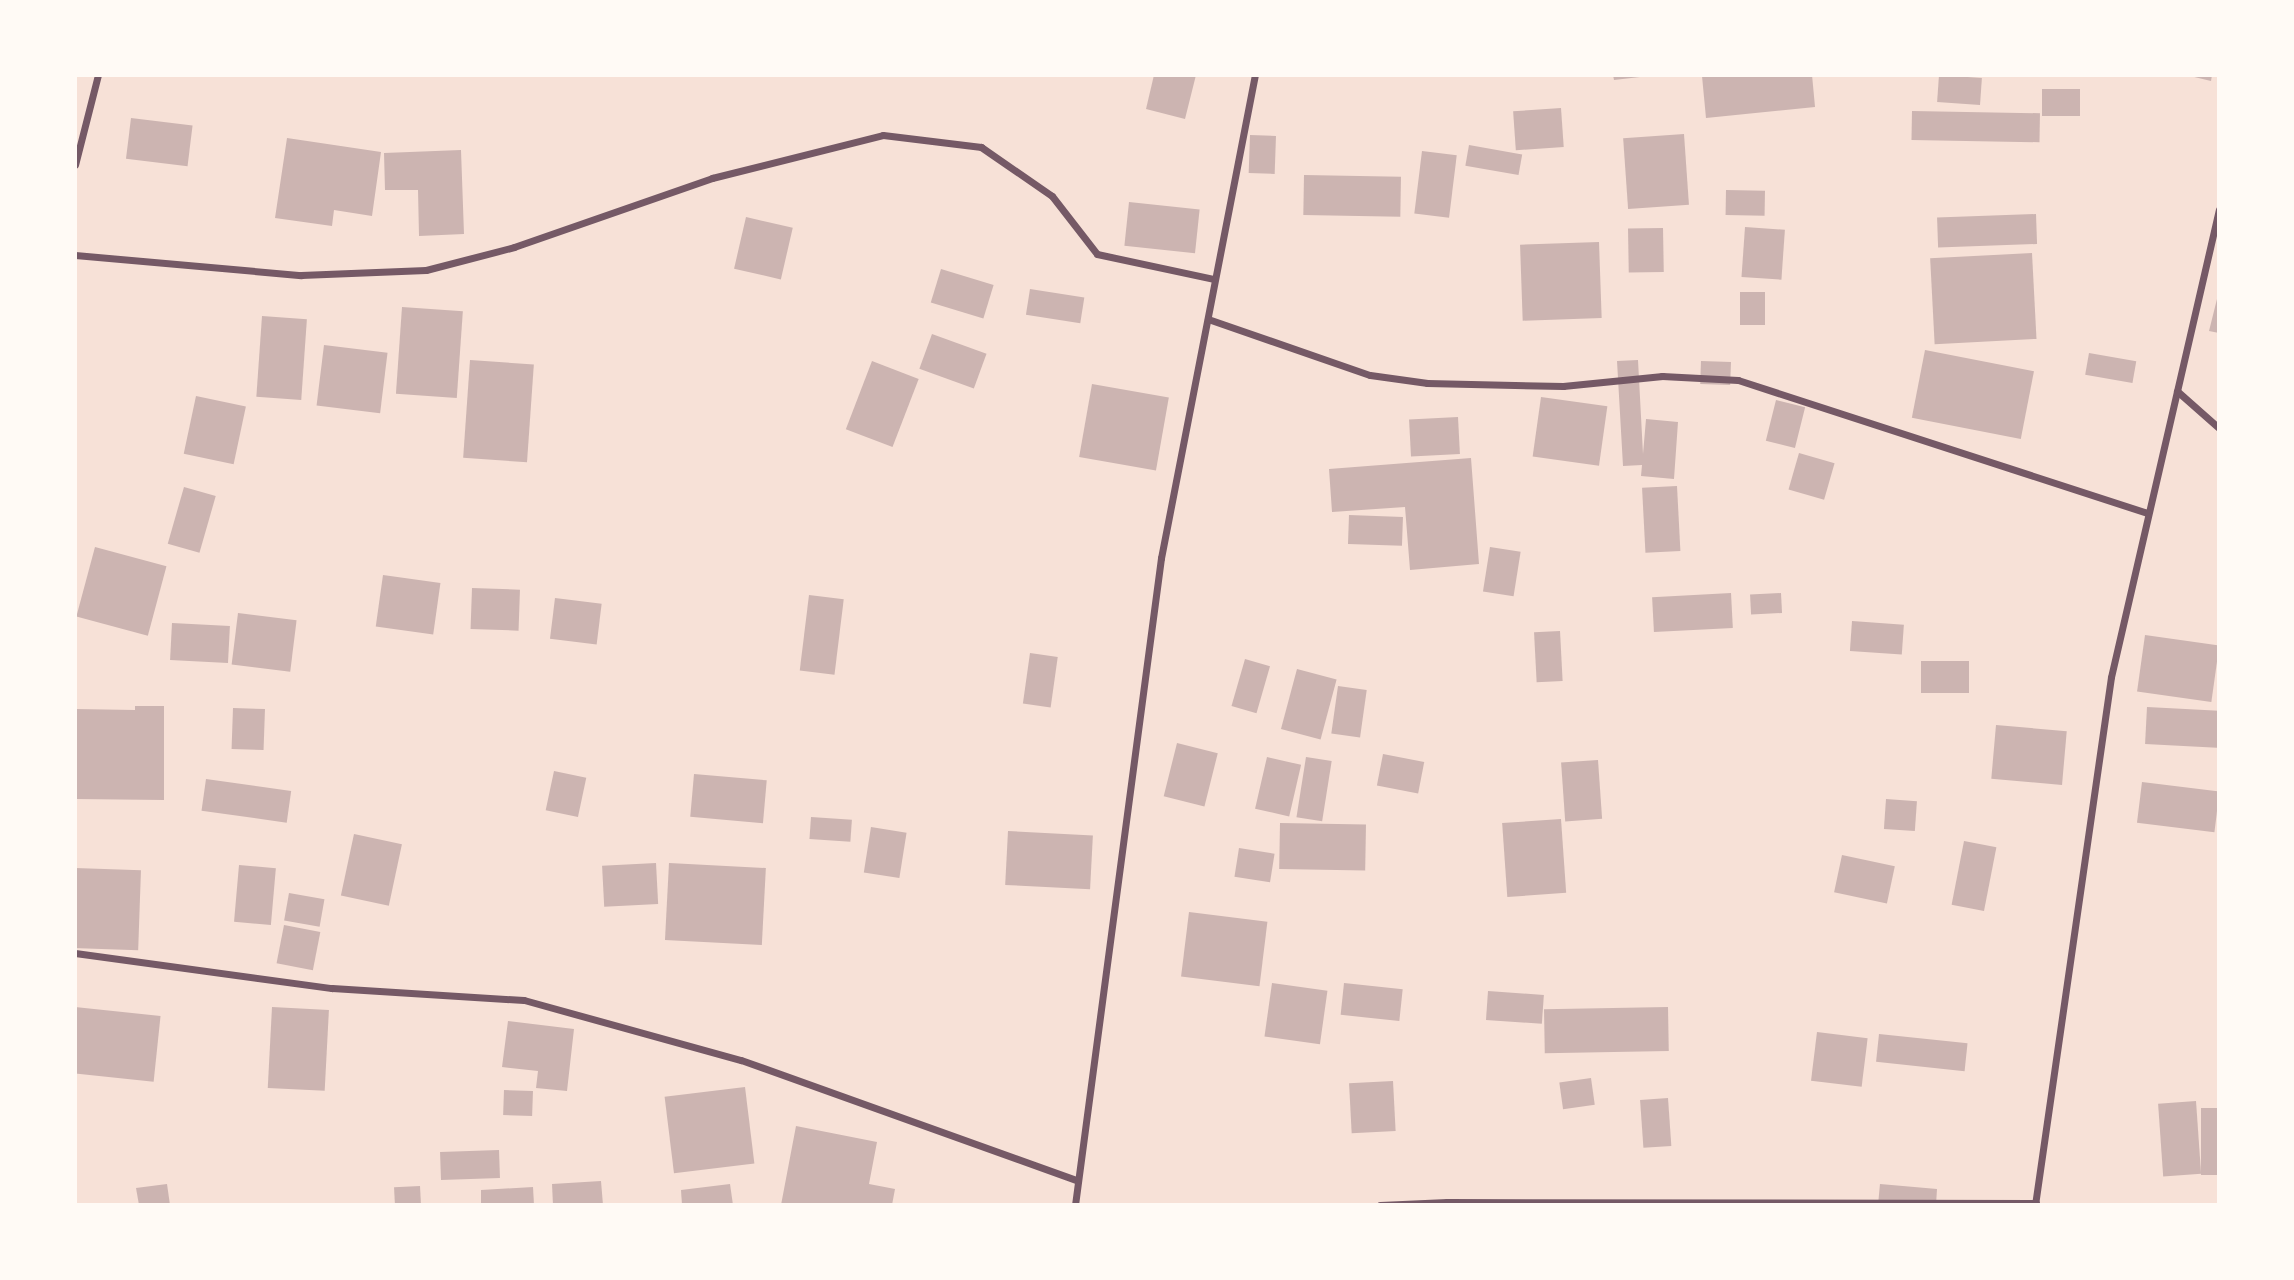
<!DOCTYPE html>
<html>
<head>
<meta charset="utf-8">
<style>
	body { margin:0 }
	#map { position:relative; width:2294px; height:1280px; overflow:hidden; background:#f7e1d7; font-family:"Source Sans 3",sans-serif }
	div>[style] { position:absolute }
	.building>* { inset:0; background:#ccb4b1; transform-origin:0 0 }
	.minor>* { height:7px; margin:-3.5px; padding:0 3.5px; transform-origin:3.5px; border-radius:3.5px; background:#755966 }
	span { translate:-50% -50%; white-space:nowrap; text-align:center; line-height:1.15; -webkit-text-stroke:7px #fffaf5; paint-order:stroke }
	.frame { position:absolute; inset:0; border:77px solid #fffaf5; pointer-events:none }
</style>
</head>
<body>
<div id="map">
	<div class="building">
		<i style="clip-path:polygon(1154px 75px,1196px 75px,1185px 119px,1146px 109px)"></i>
		<i style="clip-path:polygon(1613px 75px,1640px 75px,1640px 77px,1614px 80px)"></i>
		<i style="clip-path:polygon(1812px 75px,1815px 107px,1706px 118px,1702px 76px)"></i>
		<i style="left:1939px;top:75px;width:43px;height:27px;rotate:4deg"></i>
		<i style="clip-path:polygon(2186px 75px,2212px 75px,2211px 81px)"></i>
		<i style="left:2042px;top:89px;width:38px;height:27px"></i>
		<i style="left:1561px;top:108px;width:39px;height:48px;rotate:86deg"></i>
		<i style="left:1912px;top:111px;width:128px;height:29px;rotate:1deg"></i>
		<i style="left:131px;top:118px;width:62px;height:41px;rotate:7deg"></i>
		<i style="left:1684px;top:134px;width:71px;height:61px;rotate:86deg"></i>
		<i style="left:1250px;top:135px;width:26px;height:38px;rotate:2deg"></i>
		<i style="clip-path:polygon(287px 138px,381px 152px,372px 216px,334px 210px,332px 226px,275px 218px)"></i>
		<i style="left:1469px;top:145px;width:54px;height:21px;rotate:10deg"></i>
		<i style="clip-path:polygon(461px 150px,464px 234px,419px 236px,418px 190px,385px 190px,384px 153px)"></i>
		<i style="left:1422px;top:151px;width:35px;height:63px;rotate:7deg"></i>
		<i style="left:1304px;top:175px;width:97px;height:40px;rotate:1deg"></i>
		<i style="left:1726px;top:190px;width:39px;height:25px;rotate:1deg"></i>
		<i style="left:1129px;top:202px;width:71px;height:44px;rotate:6deg"></i>
		<i style="left:2036px;top:214px;width:30px;height:99px;rotate:88deg"></i>
		<i style="left:746px;top:217px;width:48px;height:53px;rotate:13deg"></i>
		<i style="left:1745px;top:227px;width:40px;height:50px;rotate:4deg"></i>
		<i style="left:1663px;top:228px;width:44px;height:35px;rotate:89deg"></i>
		<i style="left:1599px;top:242px;width:76px;height:79px;rotate:88deg"></i>
		<i style="left:2032px;top:253px;width:86px;height:102px;rotate:87deg"></i>
		<i style="left:941px;top:269px;width:55px;height:35px;rotate:17deg"></i>
		<i style="left:1030px;top:289px;width:55px;height:26px;rotate:9deg"></i>
		<i style="clip-path:polygon(2219px 291px,2219px 333px,2209px 331px)"></i>
		<i style="left:1740px;top:292px;width:25px;height:33px"></i>
		<i style="left:402px;top:307px;width:61px;height:87px;rotate:4deg"></i>
		<i style="left:262px;top:316px;width:45px;height:81px;rotate:4deg"></i>
		<i style="left:932px;top:334px;width:58px;height:37px;rotate:20deg"></i>
		<i style="left:324px;top:345px;width:64px;height:61px;rotate:7deg"></i>
		<i style="left:1925px;top:350px;width:111px;height:69px;rotate:11deg"></i>
		<i style="left:2089px;top:353px;width:48px;height:22px;rotate:10deg"></i>
		<i style="left:470px;top:360px;width:64px;height:98px;rotate:4deg"></i>
		<i style="clip-path:polygon(1638px 360px,1643px 454px,1646px 419px,1678px 422px,1674px 479px,1641px 476px,1642px 465px,1623px 466px,1617px 361px)"></i>
		<i style="left:872px;top:361px;width:50px;height:73px;rotate:21deg"></i>
		<i style="left:1701px;top:361px;width:30px;height:23px;rotate:2deg"></i>
		<i style="left:1092px;top:384px;width:78px;height:74px;rotate:10deg"></i>
		<i style="left:196px;top:396px;width:51px;height:59px;rotate:12deg"></i>
		<i style="left:1541px;top:397px;width:67px;height:60px;rotate:8deg"></i>
		<i style="left:1776px;top:400px;width:30px;height:42px;rotate:14deg"></i>
		<i style="left:1458px;top:417px;width:37px;height:49px;rotate:87deg"></i>
		<i style="left:1799px;top:453px;width:37px;height:38px;rotate:16deg"></i>
		<i style="clip-path:polygon(1471px 458px,1479px 564px,1410px 570px,1405px 507px,1332px 512px,1329px 469px)"></i>
		<i style="left:1677px;top:486px;width:65px;height:35px;rotate:87deg"></i>
		<i style="left:184px;top:487px;width:33px;height:59px;rotate:16deg"></i>
		<i style="left:1349px;top:515px;width:54px;height:29px;rotate:2deg"></i>
		<i style="left:95px;top:547px;width:74px;height:72px;rotate:15deg"></i>
		<i style="left:1490px;top:547px;width:31px;height:45px;rotate:9deg"></i>
		<i style="left:383px;top:575px;width:58px;height:52px;rotate:8deg"></i>
		<i style="left:472px;top:588px;width:48px;height:41px;rotate:2deg"></i>
		<i style="left:1731px;top:593px;width:35px;height:79px;rotate:87deg"></i>
		<i style="left:1781px;top:593px;width:20px;height:31px;rotate:87deg"></i>
		<i style="left:809px;top:595px;width:35px;height:76px;rotate:7deg"></i>
		<i style="left:555px;top:598px;width:47px;height:41px;rotate:7deg"></i>
		<i style="left:238px;top:613px;width:59px;height:52px;rotate:7deg"></i>
		<i style="left:1852px;top:621px;width:52px;height:30px;rotate:4deg"></i>
		<i style="left:172px;top:623px;width:58px;height:37px;rotate:3deg"></i>
		<i style="left:1560px;top:631px;width:50px;height:26px;rotate:87deg"></i>
		<i style="left:2145px;top:635px;width:75px;height:57px;rotate:8deg"></i>
		<i style="left:1030px;top:653px;width:28px;height:51px;rotate:8deg"></i>
		<i style="left:1245px;top:659px;width:26px;height:49px;rotate:16deg"></i>
		<i style="left:1969px;top:661px;width:32px;height:48px;rotate:90deg"></i>
		<i style="left:1297px;top:669px;width:41px;height:62px;rotate:15deg"></i>
		<i style="left:1338px;top:686px;width:29px;height:48px;rotate:8deg"></i>
		<i style="clip-path:polygon(135px 706px,164px 706px,164px 800px,75px 799px,75px 709px,135px 710px)"></i>
		<i style="left:2147px;top:707px;width:72px;height:37px;rotate:3deg"></i>
		<i style="left:233px;top:708px;width:32px;height:41px;rotate:2deg"></i>
		<i style="left:1996px;top:725px;width:71px;height:54px;rotate:5deg"></i>
		<i style="left:1177px;top:743px;width:42px;height:55px;rotate:14deg"></i>
		<i style="left:1383px;top:754px;width:42px;height:32px;rotate:11deg"></i>
		<i style="left:1267px;top:757px;width:35px;height:53px;rotate:13deg"></i>
		<i style="left:1306px;top:757px;width:26px;height:61px;rotate:9deg"></i>
		<i style="left:1598px;top:760px;width:59px;height:37px;rotate:86deg"></i>
		<i style="left:554px;top:771px;width:33px;height:40px;rotate:12deg"></i>
		<i style="left:694px;top:774px;width:73px;height:43px;rotate:5deg"></i>
		<i style="left:206px;top:779px;width:86px;height:32px;rotate:8deg"></i>
		<i style="left:2142px;top:782px;width:78px;height:41px;rotate:7deg"></i>
		<i style="left:1886px;top:799px;width:31px;height:30px;rotate:4deg"></i>
		<i style="left:811px;top:817px;width:41px;height:22px;rotate:4deg"></i>
		<i style="left:1561px;top:819px;width:74px;height:59px;rotate:86deg"></i>
		<i style="left:1280px;top:823px;width:86px;height:46px;rotate:1deg"></i>
		<i style="left:871px;top:827px;width:36px;height:46px;rotate:9deg"></i>
		<i style="left:1008px;top:831px;width:85px;height:54px;rotate:3deg"></i>
		<i style="left:354px;top:834px;width:49px;height:63px;rotate:12deg"></i>
		<i style="left:1964px;top:841px;width:33px;height:65px;rotate:11deg"></i>
		<i style="left:1239px;top:848px;width:36px;height:29px;rotate:9deg"></i>
		<i style="left:1842px;top:855px;width:54px;height:38px;rotate:12deg"></i>
		<i style="left:656px;top:863px;width:41px;height:54px;rotate:87deg"></i>
		<i style="left:669px;top:863px;width:97px;height:77px;rotate:3deg"></i>
		<i style="left:239px;top:865px;width:37px;height:57px;rotate:5deg"></i>
		<i style="left:75px;top:868px;width:66px;height:80px;rotate:2deg"></i>
		<i style="left:289px;top:893px;width:36px;height:28px;rotate:10deg"></i>
		<i style="left:1189px;top:912px;width:79px;height:65px;rotate:7deg"></i>
		<i style="left:284px;top:925px;width:37px;height:39px;rotate:11deg"></i>
		<i style="left:1272px;top:983px;width:56px;height:54px;rotate:8deg"></i>
		<i style="left:1344px;top:983px;width:59px;height:32px;rotate:6deg"></i>
		<i style="left:1488px;top:991px;width:56px;height:29px;rotate:4deg"></i>
		<i style="left:75px;top:1007px;width:86px;height:66px;rotate:6deg"></i>
		<i style="left:272px;top:1007px;width:57px;height:81px;rotate:3deg"></i>
		<i style="left:1668px;top:1007px;width:44px;height:124px;rotate:89deg"></i>
		<i style="clip-path:polygon(508px 1021px,574px 1029px,567px 1091px,536px 1088px,538px 1071px,502px 1067px)"></i>
		<i style="left:1817px;top:1032px;width:51px;height:49px;rotate:7deg"></i>
		<i style="left:1879px;top:1034px;width:89px;height:28px;rotate:6deg"></i>
		<i style="left:1591px;top:1078px;width:27px;height:32px;rotate:82deg"></i>
		<i style="left:1393px;top:1081px;width:50px;height:44px;rotate:87deg"></i>
		<i style="left:745px;top:1087px;width:77px;height:81px;rotate:83deg"></i>
		<i style="left:504px;top:1090px;width:29px;height:25px;rotate:2deg"></i>
		<i style="left:1668px;top:1098px;width:48px;height:28px;rotate:86deg"></i>
		<i style="left:2196px;top:1101px;width:73px;height:38px;rotate:86deg"></i>
		<i style="left:2219px;top:1108px;width:67px;height:18px;rotate:90deg"></i>
		<i style="clip-path:polygon(796px 1126px,877px 1142px,869px 1184px,895px 1189px,892px 1205px,781px 1205px)"></i>
		<i style="left:499px;top:1150px;width:28px;height:59px;rotate:88deg"></i>
		<i style="clip-path:polygon(601px 1181px,603px 1205px,553px 1205px,552px 1184px)"></i>
		<i style="clip-path:polygon(167px 1184px,170px 1205px,139px 1205px,136px 1188px)"></i>
		<i style="clip-path:polygon(730px 1184px,733px 1205px,682px 1205px,681px 1190px)"></i>
		<i style="clip-path:polygon(1880px 1184px,1937px 1189px,1936px 1205px,1878px 1205px)"></i>
		<i style="left:420px;top:1186px;width:19px;height:26px;rotate:87deg"></i>
		<i style="clip-path:polygon(533px 1187px,534px 1205px,481px 1205px,481px 1190px)"></i>
	</div>
	<div class="minor">
		<i style="left:75px;top:165px;width:93px;rotate:-75.7deg"></i>
		<i style="left:75px;top:255px;width:227px;rotate:5.1deg"></i>
		<i style="left:301px;top:275px;width:125px;rotate:-2.3deg"></i>
		<i style="left:426px;top:270px;width:91px;rotate:-14.6deg"></i>
		<i style="left:514px;top:247px;width:210px;rotate:-19.2deg"></i>
		<i style="left:712px;top:178px;width:176px;rotate:-14.1deg"></i>
		<i style="left:883px;top:135px;width:99px;rotate:7deg"></i>
		<i style="left:981px;top:147px;width:86px;rotate:34.6deg"></i>
		<i style="left:1052px;top:196px;width:73px;rotate:52.2deg"></i>
		<i style="left:1097px;top:254px;width:120px;rotate:12.1deg"></i>
		<i style="left:1208px;top:319px;width:171px;rotate:19.1deg"></i>
		<i style="left:1370px;top:375px;width:58px;rotate:8deg"></i>
		<i style="left:1427px;top:383px;width:136px;rotate:1.3deg"></i>
		<i style="left:1563px;top:386px;width:100px;rotate:-5.8deg"></i>
		<i style="left:1662px;top:376px;width:76px;rotate:3deg"></i>
		<i style="left:1738px;top:380px;width:431px;rotate:18deg"></i>
		<i style="left:2177px;top:391px;width:56px;rotate:41.4deg"></i>
		<i style="left:75px;top:953px;width:259px;rotate:7.8deg"></i>
		<i style="left:332px;top:988px;width:192px;rotate:3.6deg"></i>
		<i style="left:524px;top:1000px;width:225px;rotate:15.5deg"></i>
		<i style="left:741px;top:1060px;width:357px;rotate:19.7deg"></i>
		<i style="left:1075px;top:1205px;width:653px;rotate:-82.43deg"></i>
		<i style="left:1161px;top:558px;width:492px;rotate:-79deg"></i>
		<i style="left:1380px;top:1205px;width:67px;rotate:-2.6deg"></i>
		<i style="left:1447px;top:1202px;width:589px;rotate:0.1deg"></i>
		<i style="left:2035px;top:1205px;width:533px;rotate:-81.81deg"></i>
		<i style="left:2111px;top:677px;width:480px;rotate:-77deg"></i>
	</div>
	<div class="frame"></div>
</div>
</body>
</html>
